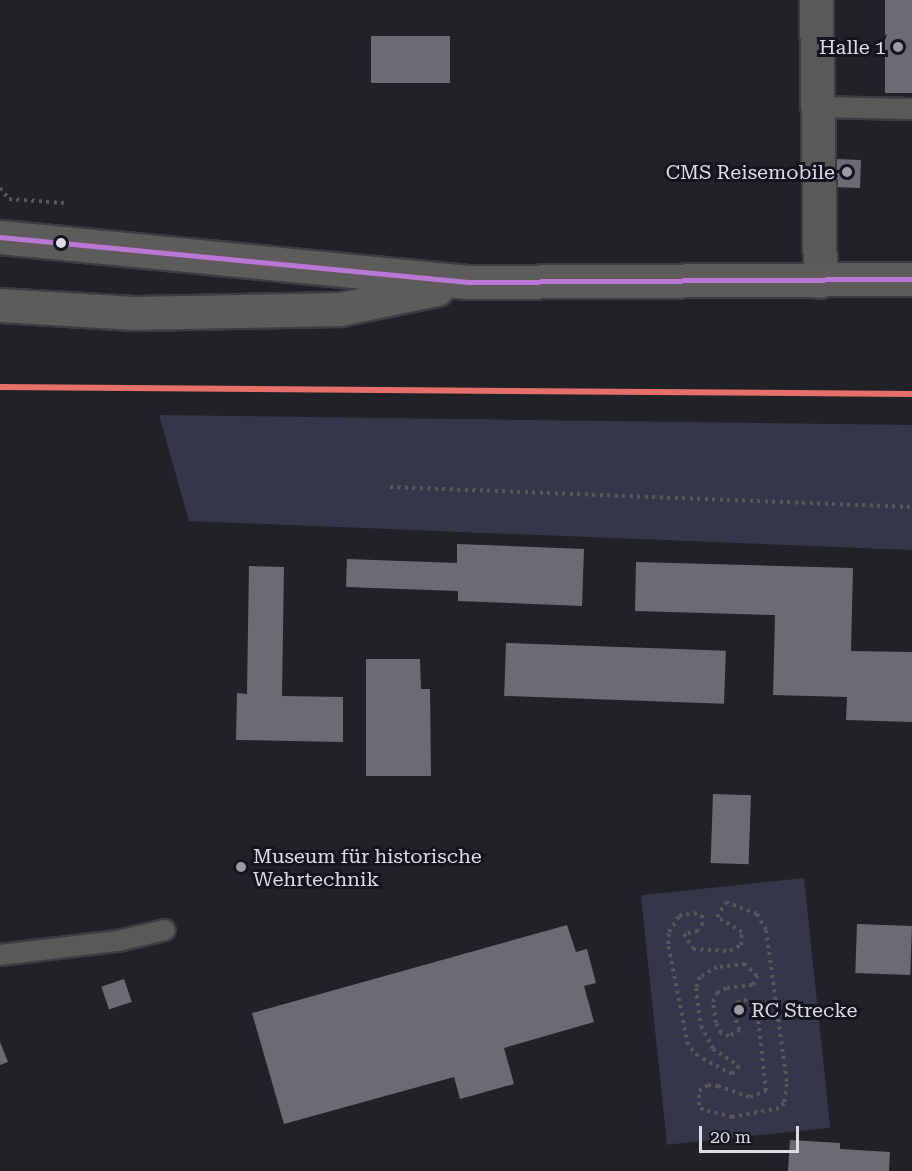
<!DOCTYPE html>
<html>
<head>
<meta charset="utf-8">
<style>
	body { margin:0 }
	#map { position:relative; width:912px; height:1171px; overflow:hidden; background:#212128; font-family:"Roboto Serif",serif }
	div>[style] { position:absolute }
	.green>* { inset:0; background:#36364b; transform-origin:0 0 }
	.building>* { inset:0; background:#6a6b74; transform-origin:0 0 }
	.path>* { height:4px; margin-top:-2px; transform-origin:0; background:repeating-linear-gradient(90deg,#575758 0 3px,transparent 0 7.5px) }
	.roads { filter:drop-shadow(2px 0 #3c3c42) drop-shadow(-2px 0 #3c3c42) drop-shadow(0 2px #3c3c42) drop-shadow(0 -2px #3c3c42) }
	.service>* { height:20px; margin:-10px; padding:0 10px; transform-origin:10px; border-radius:10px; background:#5a5958 }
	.minor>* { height:33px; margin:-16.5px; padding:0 16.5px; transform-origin:16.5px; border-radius:16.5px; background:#5a5958 }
	.secondary>* { height:33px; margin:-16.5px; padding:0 16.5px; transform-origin:16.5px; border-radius:16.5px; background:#5d5c5b }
	.bus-1>* { height:4.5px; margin:-2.25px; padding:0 2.25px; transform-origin:2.25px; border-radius:2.25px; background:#ba77d6 }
	.rail-1>* { height:6px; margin:-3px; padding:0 3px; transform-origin:3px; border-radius:3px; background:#e67069 }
	.dots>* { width:16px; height:16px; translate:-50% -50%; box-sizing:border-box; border:3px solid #151521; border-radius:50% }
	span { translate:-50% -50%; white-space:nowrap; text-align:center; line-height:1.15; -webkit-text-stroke:6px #151521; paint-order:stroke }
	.poi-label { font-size:20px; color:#dcdce5 }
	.right { translate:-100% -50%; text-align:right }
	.left { translate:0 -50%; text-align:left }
	.scale { position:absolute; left:699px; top:1126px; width:100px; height:27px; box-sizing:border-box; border:3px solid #dcdce5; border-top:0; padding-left:8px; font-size:18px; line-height:21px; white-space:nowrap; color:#dcdce5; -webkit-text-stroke:4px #151521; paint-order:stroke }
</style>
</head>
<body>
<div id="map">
	<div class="green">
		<i style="clip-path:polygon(159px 415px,912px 425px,912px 550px,189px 521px)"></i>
		<i style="left:804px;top:878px;width:251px;height:164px;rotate:84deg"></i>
	</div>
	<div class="building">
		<i style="left:885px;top:0;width:27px;height:93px"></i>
		<i style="left:371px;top:36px;width:79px;height:47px"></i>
		<i style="left:834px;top:159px;width:27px;height:28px;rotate:2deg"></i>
		<i style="clip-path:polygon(457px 544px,584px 549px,582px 606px,458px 601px,458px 591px,346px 587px,347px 559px,457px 563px)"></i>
		<i style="clip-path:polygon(636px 562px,853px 568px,851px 651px,912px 652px,912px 722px,846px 720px,847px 697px,773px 695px,775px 615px,635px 611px)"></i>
		<i style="clip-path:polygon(249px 566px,284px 567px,282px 696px,343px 697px,343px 742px,236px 740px,237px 693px,247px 694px)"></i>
		<i style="left:506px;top:643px;width:220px;height:53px;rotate:2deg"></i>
		<i style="clip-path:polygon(366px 659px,420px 659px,421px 689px,430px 689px,431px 776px,366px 776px)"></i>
		<i style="left:713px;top:794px;width:38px;height:69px;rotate:2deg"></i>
		<i style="left:857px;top:924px;width:55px;height:49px;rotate:2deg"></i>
		<i style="clip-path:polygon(567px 925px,576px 952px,587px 949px,596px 983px,584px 986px,594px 1022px,504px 1048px,514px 1084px,460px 1099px,454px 1077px,284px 1124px,252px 1013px)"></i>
		<i style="left:124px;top:979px;width:24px;height:24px;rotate:71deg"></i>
		<i style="clip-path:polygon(0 1042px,8px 1062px,0 1065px)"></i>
		<i style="clip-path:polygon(790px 1140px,840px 1143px,840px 1149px,890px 1152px,889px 1171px,788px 1171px)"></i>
	</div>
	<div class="path">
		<i style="left:0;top:188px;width:14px;rotate:51deg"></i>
		<i style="left:9px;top:199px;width:55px;rotate:4.2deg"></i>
		<i style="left:390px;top:487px;width:522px;rotate:2.19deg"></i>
		<i style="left:726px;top:902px;width:33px;rotate:21deg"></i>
		<i style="left:757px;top:914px;width:18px;rotate:61deg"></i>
		<i style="left:766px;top:930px;width:155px;rotate:82.2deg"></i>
		<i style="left:787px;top:1084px;width:19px;rotate:99deg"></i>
		<i style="left:784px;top:1103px;width:7px;rotate:135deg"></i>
		<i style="left:779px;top:1108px;width:48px;rotate:169.2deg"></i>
		<i style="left:732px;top:1117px;width:30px;rotate:-166deg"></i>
		<i style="left:703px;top:1110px;width:6px;rotate:-129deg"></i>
		<i style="left:699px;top:1105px;width:14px;rotate:-90deg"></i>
		<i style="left:699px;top:1091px;width:11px;rotate:-34deg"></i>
		<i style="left:708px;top:1085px;width:10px;rotate:6deg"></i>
		<i style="left:718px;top:1086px;width:34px;rotate:19deg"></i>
		<i style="left:750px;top:1097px;width:17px;rotate:-21deg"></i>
		<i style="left:766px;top:1091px;width:82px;rotate:-96.3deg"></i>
		<i style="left:757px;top:1009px;width:13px;rotate:-138deg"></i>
		<i style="left:747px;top:1000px;width:9px;rotate:174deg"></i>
		<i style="left:738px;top:1001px;width:13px;rotate:113deg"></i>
		<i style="left:733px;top:1013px;width:18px;rotate:68deg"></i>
		<i style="left:740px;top:1030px;width:13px;rotate:151deg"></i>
		<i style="left:729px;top:1036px;width:9px;rotate:-159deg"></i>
		<i style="left:721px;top:1033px;width:11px;rotate:-117deg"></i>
		<i style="left:716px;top:1023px;width:21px;rotate:-98deg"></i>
		<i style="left:713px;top:1002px;width:10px;rotate:-66deg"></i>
		<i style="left:717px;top:993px;width:11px;rotate:-27deg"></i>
		<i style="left:727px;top:988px;width:26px;rotate:-7deg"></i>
		<i style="left:753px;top:985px;width:10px;rotate:-66deg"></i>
		<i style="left:757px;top:976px;width:17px;rotate:-135deg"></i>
		<i style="left:745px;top:964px;width:28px;rotate:174deg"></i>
		<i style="left:717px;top:967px;width:20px;rotate:150deg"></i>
		<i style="left:700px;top:977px;width:12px;rotate:110deg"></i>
		<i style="left:696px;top:988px;width:38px;rotate:83deg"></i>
		<i style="left:701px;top:1026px;width:26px;rotate:62deg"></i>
		<i style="left:713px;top:1049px;width:31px;rotate:33deg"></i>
		<i style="left:739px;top:1066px;width:11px;rotate:131deg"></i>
		<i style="left:732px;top:1074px;width:38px;rotate:-152deg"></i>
		<i style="left:698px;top:1056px;width:15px;rotate:-132deg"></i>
		<i style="left:688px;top:1045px;width:103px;rotate:-101.2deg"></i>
		<i style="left:668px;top:944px;width:12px;rotate:-85deg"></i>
		<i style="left:669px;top:932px;width:19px;rotate:-58deg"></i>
		<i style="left:679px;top:916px;width:15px;rotate:-11deg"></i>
		<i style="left:694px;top:913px;width:8px;rotate:14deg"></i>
		<i style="left:702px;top:915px;width:8px;rotate:83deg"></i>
		<i style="left:703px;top:923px;width:9px;rotate:122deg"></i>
		<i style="left:698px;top:931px;width:14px;rotate:168deg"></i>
		<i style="left:684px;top:934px;width:17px;rotate:59deg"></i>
		<i style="left:693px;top:949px;width:37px;rotate:3deg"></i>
		<i style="left:730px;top:951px;width:13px;rotate:-29deg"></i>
		<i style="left:741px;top:945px;width:13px;rotate:-86deg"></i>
		<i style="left:742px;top:932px;width:29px;rotate:-149deg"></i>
		<i style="left:717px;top:917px;width:17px;rotate:-59deg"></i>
	</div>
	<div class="roads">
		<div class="service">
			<i style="left:815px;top:107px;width:97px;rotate:1.2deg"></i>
			<i style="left:0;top:955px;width:119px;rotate:-6.8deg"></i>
			<i style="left:118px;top:941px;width:48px;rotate:-13.2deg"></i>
		</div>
		<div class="minor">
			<i style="left:816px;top:0;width:281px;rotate:89.2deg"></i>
		</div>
		<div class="secondary">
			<i style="left:0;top:237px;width:470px;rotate:5.5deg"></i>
			<i style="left:468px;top:282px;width:444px;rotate:-0.4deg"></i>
			<i style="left:0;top:305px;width:134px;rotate:3.4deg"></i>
			<i style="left:134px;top:313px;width:206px;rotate:-1.1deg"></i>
			<i style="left:340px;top:309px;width:99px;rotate:-11.7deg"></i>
		</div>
	</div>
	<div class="bus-1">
		<i style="left:0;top:237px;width:470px;rotate:5.5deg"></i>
		<i style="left:468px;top:282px;width:444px;rotate:-0.4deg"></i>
	</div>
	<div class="rail-1">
		<i style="left:0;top:387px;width:912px;rotate:0.44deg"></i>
	</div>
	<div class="dots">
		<i style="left:898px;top:47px;background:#9b9ba3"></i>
		<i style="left:847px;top:172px;background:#9b9ba3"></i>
		<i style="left:61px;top:243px;background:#dcdce5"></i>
		<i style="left:241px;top:867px;background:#9b9ba3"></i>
		<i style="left:739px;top:1010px;background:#9b9ba3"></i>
	</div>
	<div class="poi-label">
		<span class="right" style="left:886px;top:47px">Halle 1</span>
		<span class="right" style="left:835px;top:172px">CMS Reisemobile</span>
		<span class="left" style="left:253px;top:868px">Museum für historische<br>Wehrtechnik</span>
		<span class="left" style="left:751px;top:1010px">RC Strecke</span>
	</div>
	<div class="scale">20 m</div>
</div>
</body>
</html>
